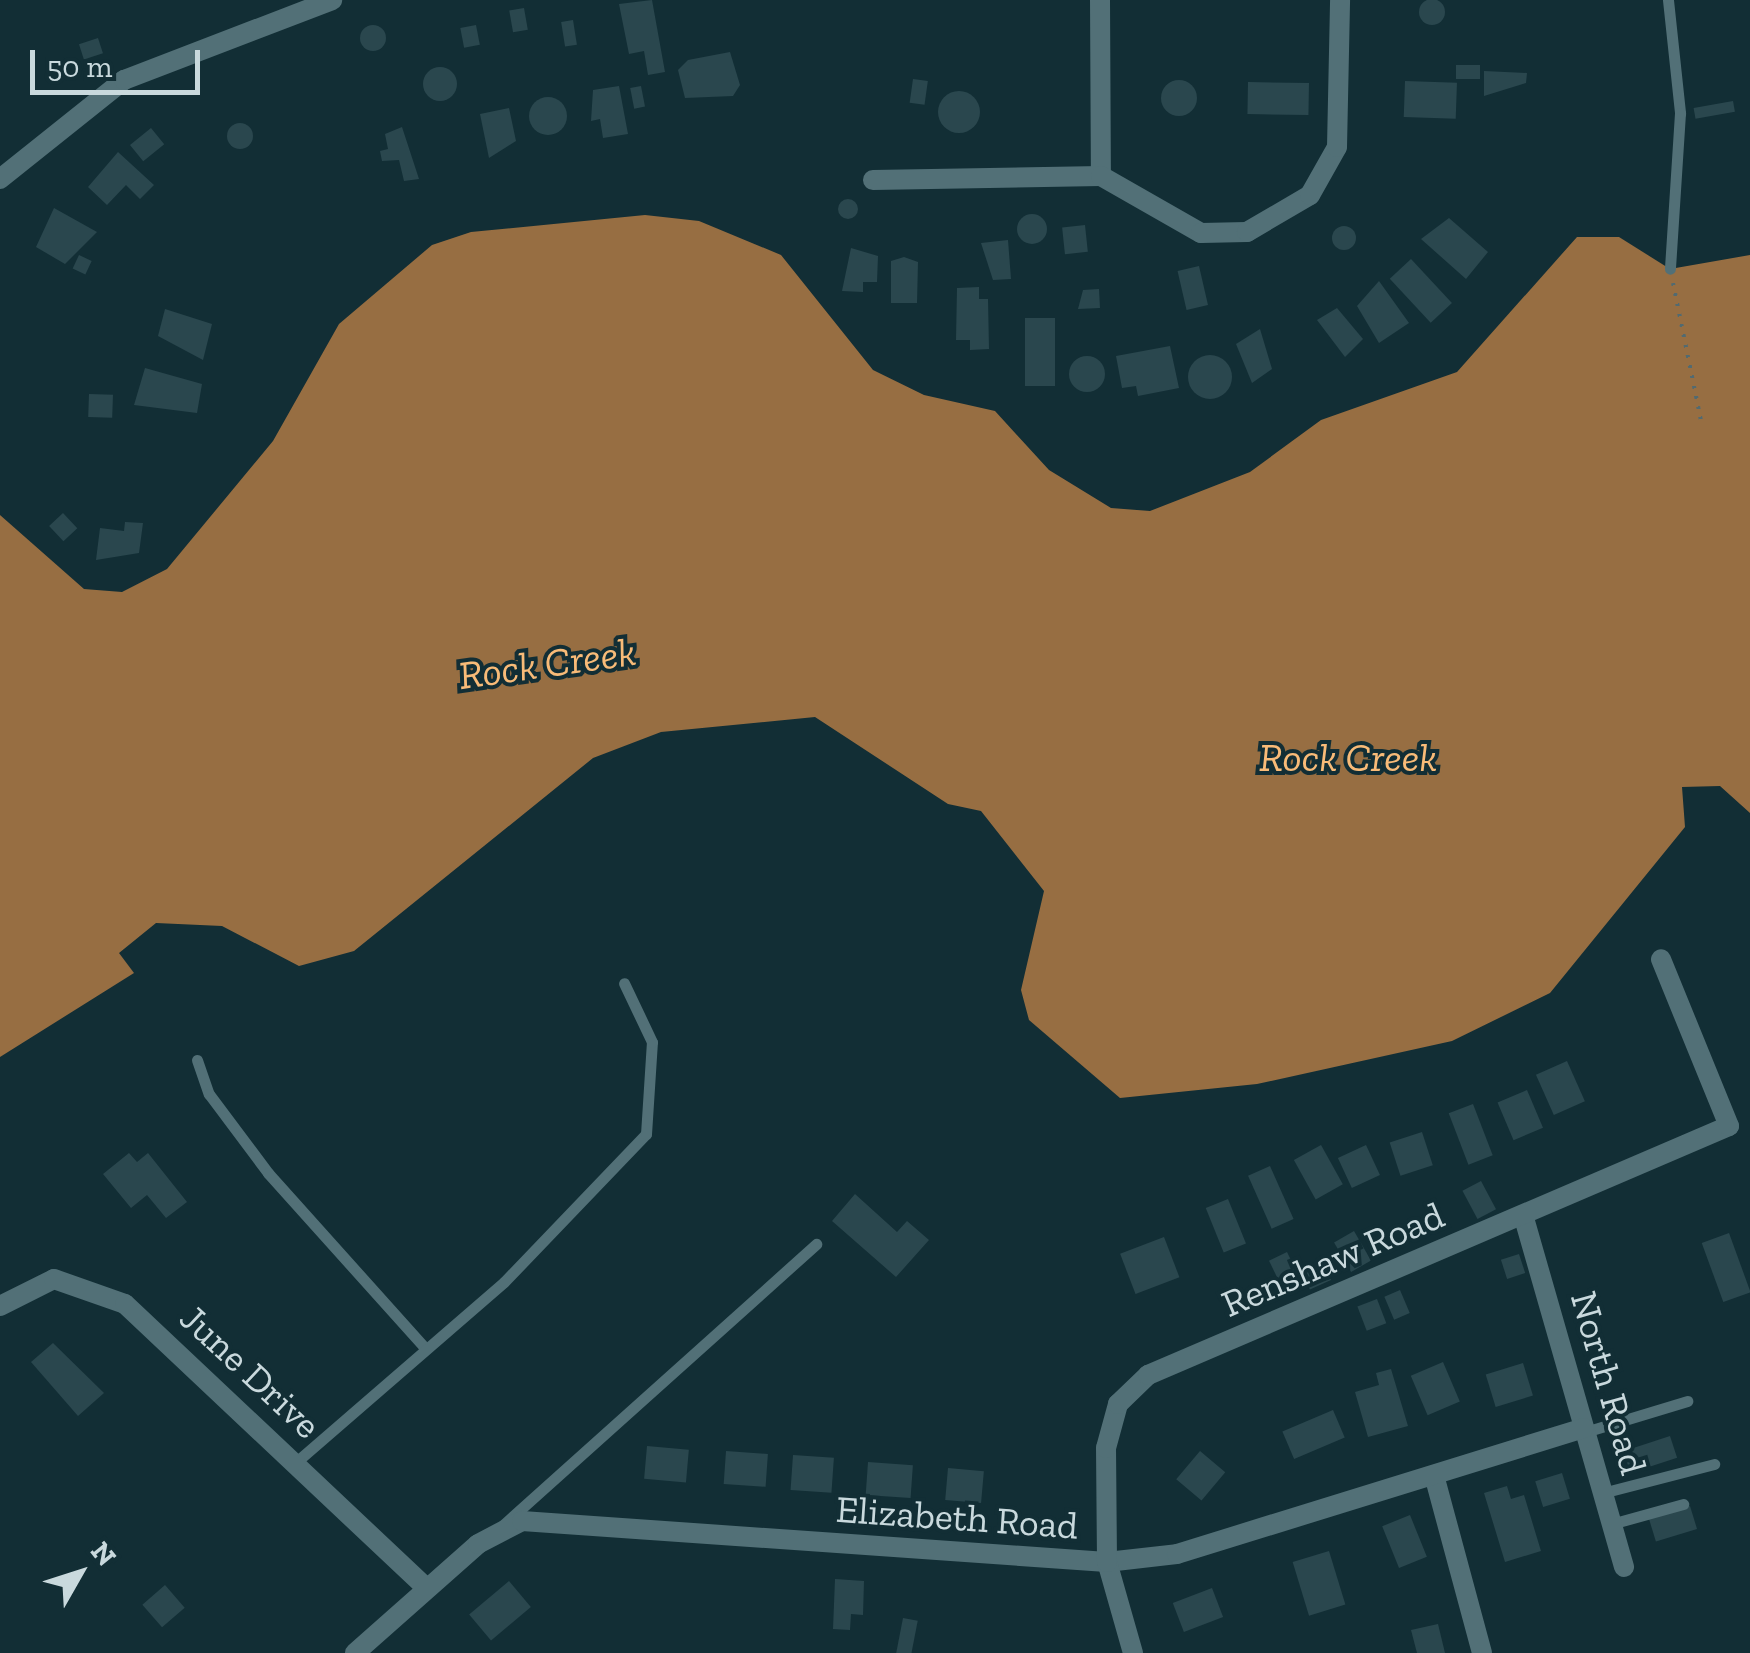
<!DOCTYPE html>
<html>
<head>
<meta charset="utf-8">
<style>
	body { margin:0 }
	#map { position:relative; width:1750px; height:1653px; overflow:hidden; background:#122e35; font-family:"Zilla Slab",serif }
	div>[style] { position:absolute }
	.water>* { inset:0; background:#976e42 }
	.building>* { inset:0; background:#2a474e; transform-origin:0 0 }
	.round { border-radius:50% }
	.path>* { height:4px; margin-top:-2px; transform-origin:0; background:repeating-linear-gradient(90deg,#526a70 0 2.5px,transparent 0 10.5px) }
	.service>* { height:11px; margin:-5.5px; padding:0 5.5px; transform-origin:5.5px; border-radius:5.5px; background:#527077 }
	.minor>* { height:20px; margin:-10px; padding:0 10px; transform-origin:10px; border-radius:10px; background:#527077 }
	span { translate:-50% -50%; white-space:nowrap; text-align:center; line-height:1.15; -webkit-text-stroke:8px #122e35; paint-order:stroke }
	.street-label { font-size:38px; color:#c9d9dd }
	.water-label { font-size:40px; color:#f8bb78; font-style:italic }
	.north { position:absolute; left:30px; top:1523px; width:100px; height:100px; -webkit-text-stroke:8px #122e35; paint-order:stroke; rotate:51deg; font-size:28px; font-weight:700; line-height:40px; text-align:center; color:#c9d9dd }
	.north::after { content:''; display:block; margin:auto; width:35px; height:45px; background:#c9d9dd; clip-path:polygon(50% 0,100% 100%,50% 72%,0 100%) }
	.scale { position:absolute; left:30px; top:50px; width:170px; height:45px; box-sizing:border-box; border:5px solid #c9d9dd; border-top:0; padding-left:12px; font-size:30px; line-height:35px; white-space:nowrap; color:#c9d9dd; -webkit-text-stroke:8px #122e35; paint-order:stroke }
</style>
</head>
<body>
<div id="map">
	<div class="water">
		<i style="clip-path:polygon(645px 215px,699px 221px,781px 255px,873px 370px,924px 395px,995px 411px,1049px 470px,1111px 508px,1150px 511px,1250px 472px,1321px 420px,1457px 372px,1577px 237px,1619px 237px,1670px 269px,1750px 255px,1750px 813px,1720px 786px,1682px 787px,1685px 827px,1550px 993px,1452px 1041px,1257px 1084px,1120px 1098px,1029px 1020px,1021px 990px,1044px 891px,981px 811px,948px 804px,815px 717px,661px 732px,593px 758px,354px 951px,299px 966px,222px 926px,156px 923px,119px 953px,134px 973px,0 1057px,0 515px,84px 589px,122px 592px,167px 569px,273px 441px,339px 324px,432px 245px,471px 232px)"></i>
	</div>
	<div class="building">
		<i class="round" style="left:1419px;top:-1px;width:26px;height:26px"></i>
		<i style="clip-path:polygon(652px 0,665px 72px,648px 75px,644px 51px,629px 54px,619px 4px)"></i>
		<i style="left:524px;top:8px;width:22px;height:15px;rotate:80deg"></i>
		<i style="left:573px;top:20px;width:25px;height:12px;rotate:81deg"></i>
		<i class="round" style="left:360px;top:25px;width:26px;height:26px"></i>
		<i style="left:476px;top:25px;width:20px;height:16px;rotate:79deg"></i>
		<i style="left:98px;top:38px;width:16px;height:20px;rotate:72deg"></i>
		<i style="clip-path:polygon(730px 52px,740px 85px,733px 96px,685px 98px,678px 70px,688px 60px)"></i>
		<i style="left:1456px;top:65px;width:24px;height:14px"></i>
		<i class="round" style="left:423px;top:67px;width:34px;height:34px"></i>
		<i style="clip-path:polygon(1484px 71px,1527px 73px,1526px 83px,1484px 96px)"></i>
		<i style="left:913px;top:79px;width:15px;height:24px;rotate:8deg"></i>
		<i class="round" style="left:1161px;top:80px;width:36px;height:36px"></i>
		<i style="left:1405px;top:81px;width:52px;height:36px;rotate:2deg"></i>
		<i style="left:1248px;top:82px;width:61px;height:32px;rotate:1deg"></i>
		<i style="clip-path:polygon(619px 86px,628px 134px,603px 138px,600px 119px,591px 121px,593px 90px)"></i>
		<i style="left:641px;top:86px;width:21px;height:11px;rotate:79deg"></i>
		<i class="round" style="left:938px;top:91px;width:42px;height:42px"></i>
		<i class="round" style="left:529px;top:97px;width:38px;height:38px"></i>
		<i style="left:1733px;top:101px;width:11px;height:40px;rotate:80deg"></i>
		<i style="clip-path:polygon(509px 108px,516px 141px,489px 158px,480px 114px)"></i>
		<i class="round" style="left:227px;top:123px;width:26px;height:26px"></i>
		<i style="clip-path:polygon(402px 127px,419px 179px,404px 181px,399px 160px,382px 161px,380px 151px,388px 149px,385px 134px)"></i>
		<i style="left:151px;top:128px;width:21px;height:27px;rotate:51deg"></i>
		<i style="clip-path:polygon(118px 152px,154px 185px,140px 199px,126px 185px,107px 205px,88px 187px)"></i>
		<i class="round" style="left:838px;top:199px;width:20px;height:20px"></i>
		<i style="clip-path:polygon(54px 208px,97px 232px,65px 264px,36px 247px)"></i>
		<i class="round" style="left:1017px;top:214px;width:30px;height:30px"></i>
		<i style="clip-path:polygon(1449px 218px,1488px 252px,1466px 279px,1421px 239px)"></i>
		<i style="left:1085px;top:225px;width:27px;height:23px;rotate:84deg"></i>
		<i class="round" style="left:1332px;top:226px;width:24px;height:24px"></i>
		<i style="clip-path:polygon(1008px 240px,1011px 279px,993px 280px,981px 243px)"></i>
		<i style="clip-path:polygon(851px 248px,878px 256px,877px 282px,863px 282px,863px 292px,842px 291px)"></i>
		<i style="left:79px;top:255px;width:14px;height:15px;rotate:25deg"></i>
		<i style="clip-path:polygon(904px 257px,918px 262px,917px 303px,891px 303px,891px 261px)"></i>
		<i style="left:1411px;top:259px;width:60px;height:29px;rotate:47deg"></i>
		<i style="left:1199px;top:266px;width:40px;height:22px;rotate:77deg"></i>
		<i style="clip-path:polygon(1379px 281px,1409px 323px,1379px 343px,1357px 306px)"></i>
		<i style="clip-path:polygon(979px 287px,979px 299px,988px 299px,989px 349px,970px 350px,970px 340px,956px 340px,957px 288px)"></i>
		<i style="clip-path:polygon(1099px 289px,1100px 308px,1078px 309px,1083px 290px)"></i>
		<i style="clip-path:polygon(1337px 308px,1363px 339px,1345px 357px,1317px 320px)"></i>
		<i style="clip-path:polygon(165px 309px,212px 324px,203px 360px,158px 336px)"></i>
		<i style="left:1025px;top:318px;width:30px;height:68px"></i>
		<i style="clip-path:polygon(1260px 329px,1272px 369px,1252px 383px,1236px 344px)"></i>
		<i style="clip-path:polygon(1170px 346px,1179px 388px,1138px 396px,1136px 386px,1122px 388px,1116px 356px)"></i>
		<i class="round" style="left:1188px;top:355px;width:44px;height:44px"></i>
		<i class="round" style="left:1069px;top:356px;width:36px;height:36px"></i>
		<i style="clip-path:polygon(145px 368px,202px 384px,197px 413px,134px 405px)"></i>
		<i style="left:89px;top:394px;width:24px;height:23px;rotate:2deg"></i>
		<i style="left:63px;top:513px;width:21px;height:19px;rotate:47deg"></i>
		<i style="clip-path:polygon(125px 522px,143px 523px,139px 553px,96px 560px,100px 528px,124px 531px)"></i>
		<i style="left:1567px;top:1061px;width:44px;height:34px;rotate:66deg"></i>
		<i style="left:1527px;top:1090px;width:41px;height:32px;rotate:67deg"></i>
		<i style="left:1473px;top:1104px;width:55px;height:26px;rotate:69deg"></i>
		<i style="left:1422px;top:1132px;width:35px;height:34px;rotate:72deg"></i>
		<i style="left:1321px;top:1145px;width:45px;height:31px;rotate:61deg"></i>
		<i style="left:1366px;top:1145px;width:33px;height:31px;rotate:65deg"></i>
		<i style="clip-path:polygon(129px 1153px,137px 1162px,148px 1153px,187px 1202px,166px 1218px,147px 1195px,131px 1208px,103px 1174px)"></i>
		<i style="left:1270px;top:1166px;width:58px;height:24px;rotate:66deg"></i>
		<i style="left:1481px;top:1181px;width:32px;height:21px;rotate:62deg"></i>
		<i style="clip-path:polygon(855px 1194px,897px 1232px,907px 1221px,929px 1240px,896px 1277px,832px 1221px)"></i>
		<i style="left:1228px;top:1199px;width:48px;height:24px;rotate:68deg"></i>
		<i style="left:1354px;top:1231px;width:34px;height:23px;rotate:60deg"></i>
		<i style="left:1729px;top:1233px;width:63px;height:29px;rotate:70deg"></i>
		<i style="left:1164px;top:1237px;width:43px;height:47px;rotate:69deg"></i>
		<i style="left:1287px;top:1252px;width:25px;height:20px;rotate:64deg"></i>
		<i style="left:1519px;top:1254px;width:20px;height:19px;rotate:72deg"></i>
		<i style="left:1322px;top:1260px;width:22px;height:23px;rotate:66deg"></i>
		<i style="left:1400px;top:1290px;width:25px;height:17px;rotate:67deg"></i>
		<i style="left:1377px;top:1299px;width:26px;height:21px;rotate:69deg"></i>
		<i style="clip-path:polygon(53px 1343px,104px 1393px,78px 1416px,31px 1362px)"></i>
		<i style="left:1443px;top:1362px;width:43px;height:35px;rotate:67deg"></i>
		<i style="left:1523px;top:1363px;width:34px;height:39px;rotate:73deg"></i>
		<i style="clip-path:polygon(1391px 1369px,1408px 1426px,1368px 1437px,1355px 1392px,1379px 1385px,1376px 1373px)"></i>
		<i style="left:1333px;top:1410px;width:30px;height:55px;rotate:67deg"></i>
		<i style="left:1670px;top:1436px;width:23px;height:49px;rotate:72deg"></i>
		<i style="left:647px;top:1446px;width:42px;height:33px;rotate:5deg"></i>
		<i style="left:726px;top:1451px;width:42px;height:33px;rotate:4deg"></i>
		<i style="left:1200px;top:1451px;width:33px;height:37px;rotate:40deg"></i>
		<i style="left:793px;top:1455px;width:41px;height:35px;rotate:4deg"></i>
		<i style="left:868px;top:1462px;width:45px;height:33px;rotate:4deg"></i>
		<i style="left:948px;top:1468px;width:36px;height:32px;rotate:5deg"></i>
		<i style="left:1562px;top:1473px;width:27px;height:28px;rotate:73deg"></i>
		<i style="clip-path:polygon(1507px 1486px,1511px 1499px,1524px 1495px,1541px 1551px,1505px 1562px,1484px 1493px)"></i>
		<i style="left:1690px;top:1506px;width:24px;height:43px;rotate:73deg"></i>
		<i style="left:1410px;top:1515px;width:45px;height:30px;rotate:68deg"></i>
		<i style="left:1329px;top:1551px;width:56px;height:38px;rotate:73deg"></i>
		<i style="clip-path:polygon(835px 1579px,864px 1581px,863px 1615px,851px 1614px,850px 1630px,833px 1629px)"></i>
		<i style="left:509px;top:1581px;width:34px;height:52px;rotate:50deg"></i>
		<i style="left:165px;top:1585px;width:30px;height:30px;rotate:49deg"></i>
		<i style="left:1212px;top:1588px;width:31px;height:42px;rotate:69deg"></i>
		<i style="left:903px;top:1618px;width:15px;height:36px;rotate:11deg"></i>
		<i style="clip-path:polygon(1438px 1624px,1445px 1653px,1417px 1653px,1411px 1630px)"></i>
	</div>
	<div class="path">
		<i style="left:1673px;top:283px;width:145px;rotate:78.5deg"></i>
	</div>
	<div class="service">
		<i style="left:1668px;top:0;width:114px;rotate:83.9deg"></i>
		<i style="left:1680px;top:113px;width:156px;rotate:93.7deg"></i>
		<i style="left:197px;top:1060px;width:36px;rotate:71deg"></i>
		<i style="left:209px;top:1094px;width:99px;rotate:53.2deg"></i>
		<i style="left:268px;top:1173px;width:234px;rotate:48.1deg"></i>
		<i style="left:1585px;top:1432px;width:107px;rotate:-16.9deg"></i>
		<i style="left:295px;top:1463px;width:276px;rotate:-40.9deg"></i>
		<i style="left:504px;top:1282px;width:205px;rotate:-46.2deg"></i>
		<i style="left:646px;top:1134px;width:92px;rotate:-86.3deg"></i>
		<i style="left:652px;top:1042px;width:65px;rotate:-115.4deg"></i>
		<i style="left:1602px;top:1493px;width:116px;rotate:-14.5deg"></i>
		<i style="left:1611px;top:1524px;width:75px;rotate:-15.5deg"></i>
		<i style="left:503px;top:1525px;width:421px;rotate:-41.9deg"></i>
	</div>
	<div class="minor">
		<i style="left:1100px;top:0;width:176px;rotate:89.7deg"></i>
		<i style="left:0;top:179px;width:159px;rotate:-38.6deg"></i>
		<i style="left:124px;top:80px;width:223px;rotate:-21deg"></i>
		<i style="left:873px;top:180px;width:228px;rotate:-1deg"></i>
		<i style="left:1101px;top:176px;width:115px;rotate:29.7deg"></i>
		<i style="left:1201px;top:233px;width:46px;rotate:-1.2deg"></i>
		<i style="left:1247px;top:232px;width:73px;rotate:-30.4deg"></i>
		<i style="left:1310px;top:195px;width:55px;rotate:-60.6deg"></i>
		<i style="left:1337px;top:147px;width:147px;rotate:-88.8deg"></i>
		<i style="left:1524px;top:1218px;width:363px;rotate:74deg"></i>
		<i style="left:0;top:1306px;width:60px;rotate:-26.6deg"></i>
		<i style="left:54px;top:1279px;width:75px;rotate:19.4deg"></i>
		<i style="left:125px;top:1304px;width:412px;rotate:43.3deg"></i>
		<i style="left:1434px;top:1475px;width:184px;rotate:74.9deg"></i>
		<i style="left:355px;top:1653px;width:164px;rotate:-41.5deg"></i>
		<i style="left:478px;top:1544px;width:50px;rotate:-27.6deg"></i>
		<i style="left:522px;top:1521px;width:586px;rotate:4.01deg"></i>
		<i style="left:1107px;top:1562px;width:70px;rotate:-6.5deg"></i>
		<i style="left:1177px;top:1554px;width:426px;rotate:-17.2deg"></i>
		<i style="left:1133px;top:1653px;width:95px;rotate:-105.9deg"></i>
		<i style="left:1107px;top:1562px;width:114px;rotate:-90.5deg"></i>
		<i style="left:1106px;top:1448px;width:46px;rotate:-74.7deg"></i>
		<i style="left:1118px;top:1404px;width:42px;rotate:-44deg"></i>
		<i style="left:1148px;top:1375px;width:632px;rotate:-23.2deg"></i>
		<i style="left:1729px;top:1126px;width:180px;rotate:-112.2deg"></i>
	</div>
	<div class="street-label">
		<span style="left:1333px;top:1260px;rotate:-23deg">Renshaw Road</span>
		<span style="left:250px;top:1372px;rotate:43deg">June Drive</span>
		<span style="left:1608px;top:1383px;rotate:74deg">North Road</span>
		<span style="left:957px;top:1518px;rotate:4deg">Elizabeth Road</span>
	</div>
	<div class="water-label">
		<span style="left:547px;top:663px;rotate:-8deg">Rock Creek</span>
		<span style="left:1348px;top:757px">Rock Creek</span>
	</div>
	<div class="north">N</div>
	<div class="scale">50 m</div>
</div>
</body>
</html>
